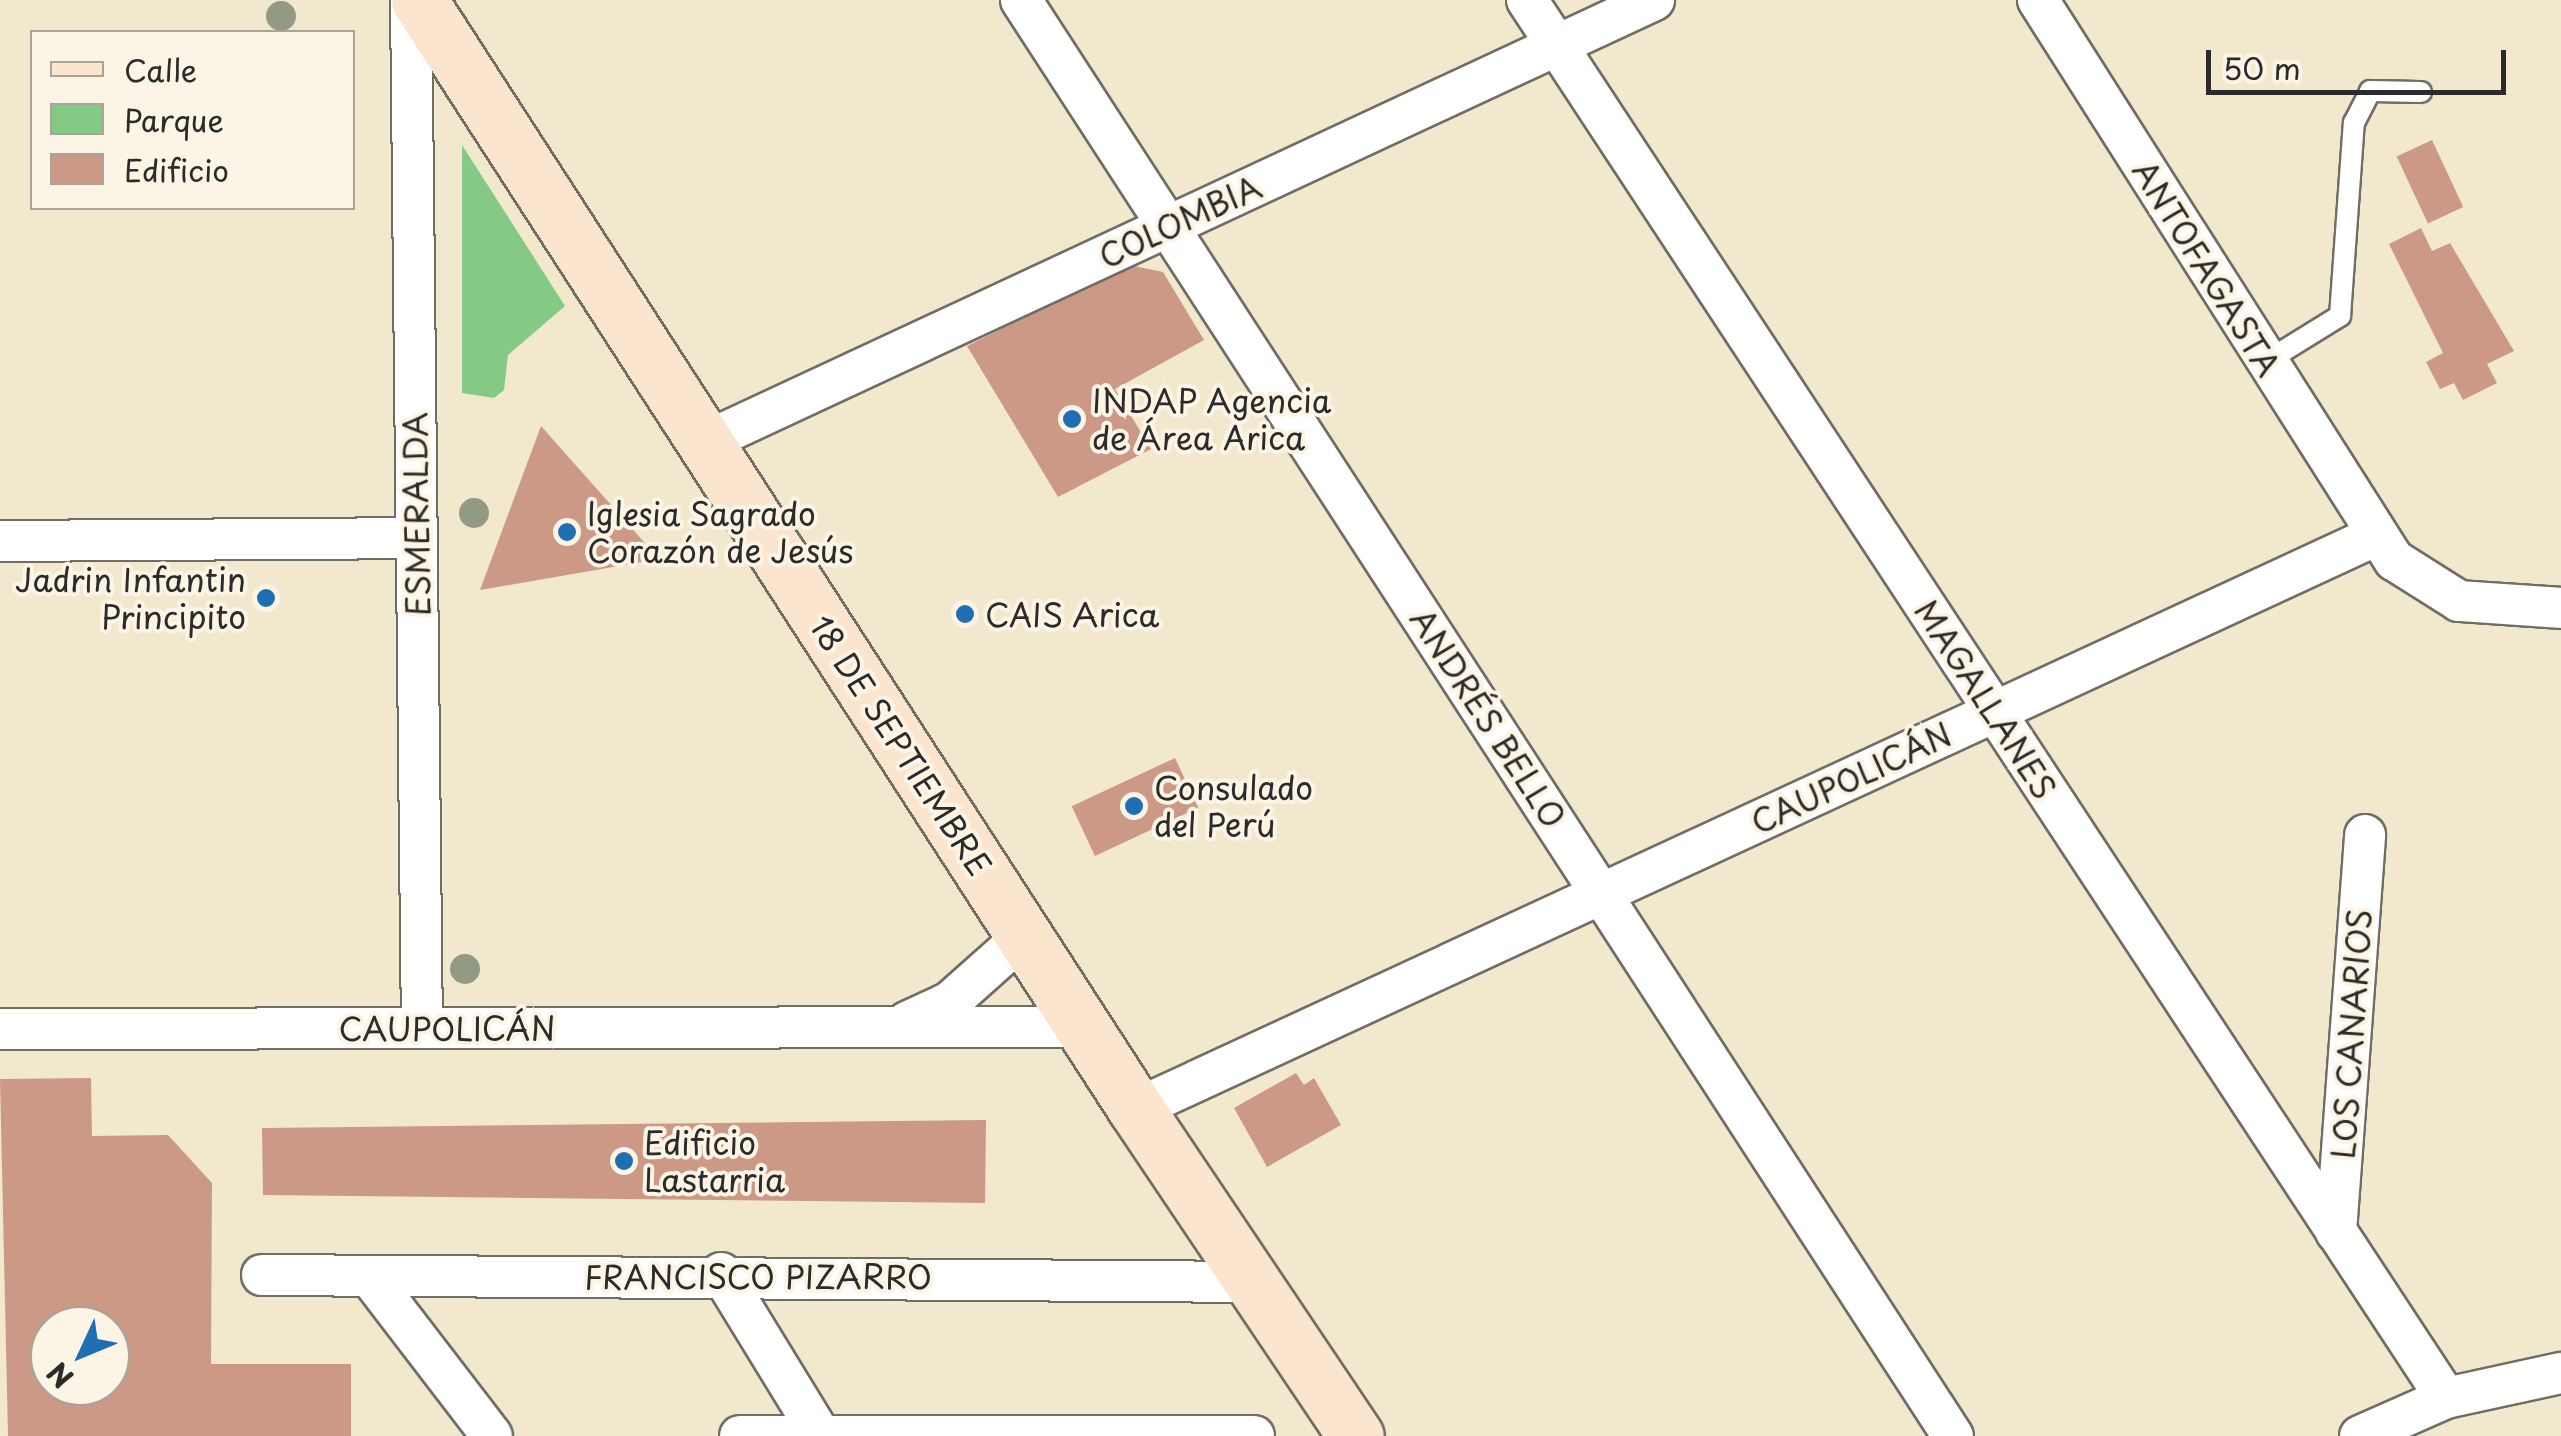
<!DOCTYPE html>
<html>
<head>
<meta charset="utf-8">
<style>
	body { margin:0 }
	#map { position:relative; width:2561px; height:1436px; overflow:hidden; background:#f1e8cd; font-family:"Playpen Sans",sans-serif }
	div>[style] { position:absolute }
	.green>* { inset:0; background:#85ca84 }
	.building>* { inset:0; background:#cc9986; transform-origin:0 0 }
	.roads { filter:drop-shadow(2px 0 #706d64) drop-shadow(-2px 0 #706d64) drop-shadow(0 2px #706d64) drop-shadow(0 -2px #706d64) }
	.service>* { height:20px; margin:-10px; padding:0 10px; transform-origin:10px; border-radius:10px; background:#fff }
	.minor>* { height:40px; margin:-20px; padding:0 20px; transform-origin:20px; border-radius:20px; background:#fff }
	.secondary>* { height:55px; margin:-27.5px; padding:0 27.5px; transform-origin:27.5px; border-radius:27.5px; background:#fce5cf }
	.trees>* { width:30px; height:30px; margin:-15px; border-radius:50%; background:#939a83 }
	.dots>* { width:28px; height:28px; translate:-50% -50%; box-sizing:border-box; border:5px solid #fcf5e5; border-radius:50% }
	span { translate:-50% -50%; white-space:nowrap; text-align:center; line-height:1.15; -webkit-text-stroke:8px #fcf5e5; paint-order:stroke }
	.street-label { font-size:32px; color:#2b2b2b }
	.poi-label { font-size:32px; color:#2b2b2b }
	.left { translate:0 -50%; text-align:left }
	.right { translate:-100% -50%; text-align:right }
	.legend { position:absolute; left:30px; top:30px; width:325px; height:180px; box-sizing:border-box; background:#fcf5e5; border:2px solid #a8a49b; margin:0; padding:12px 18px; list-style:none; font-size:30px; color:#2b2b2b }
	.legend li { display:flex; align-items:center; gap:20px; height:50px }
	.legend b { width:50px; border:2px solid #a8a49b }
	.north { position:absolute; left:30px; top:1306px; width:100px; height:100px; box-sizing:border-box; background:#fcf5e5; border:2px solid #a8a49b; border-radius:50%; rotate:226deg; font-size:28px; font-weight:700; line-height:40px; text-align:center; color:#2b2b2b }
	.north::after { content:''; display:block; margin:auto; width:35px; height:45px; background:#1f6fb2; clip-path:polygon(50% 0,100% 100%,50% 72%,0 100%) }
	.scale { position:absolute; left:2206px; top:50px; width:300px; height:45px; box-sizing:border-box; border:5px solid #2b2b2b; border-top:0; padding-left:12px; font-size:30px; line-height:35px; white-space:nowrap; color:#2b2b2b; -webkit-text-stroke:8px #fcf5e5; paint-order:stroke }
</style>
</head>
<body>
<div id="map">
	<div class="green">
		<i style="clip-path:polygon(462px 145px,565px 306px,508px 355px,504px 390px,494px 398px,462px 393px)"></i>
	</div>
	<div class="building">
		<i style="left:2432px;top:140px;width:74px;height:39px;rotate:65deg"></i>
		<i style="clip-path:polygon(2421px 228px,2432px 251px,2450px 243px,2514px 351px,2487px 364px,2497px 383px,2463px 400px,2454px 383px,2440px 389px,2426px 362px,2443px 353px,2389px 244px)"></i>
		<i style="clip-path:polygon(1129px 265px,1163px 272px,1204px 340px,1115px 389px,1151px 449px,1058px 497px,967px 346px)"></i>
		<i style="clip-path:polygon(541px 426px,659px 559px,480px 590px)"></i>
		<i style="left:1175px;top:758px;width:55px;height:114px;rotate:65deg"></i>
		<i style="clip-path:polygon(1296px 1073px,1304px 1085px,1314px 1078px,1341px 1125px,1267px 1167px,1234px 1108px)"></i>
		<i style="clip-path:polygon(evenodd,91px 1078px,92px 1136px,168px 1135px,212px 1183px,211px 1364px,351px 1364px,351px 1436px,8px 1436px,0 1079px,91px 1078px,50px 1326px,110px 1326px,110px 1386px,50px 1386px,50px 1326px)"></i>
		<i style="clip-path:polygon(986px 1120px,985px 1203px,263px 1195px,262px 1128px)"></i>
	</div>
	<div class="roads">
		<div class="service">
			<i style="left:2267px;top:361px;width:86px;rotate:-31.7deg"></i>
			<i style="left:2340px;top:316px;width:194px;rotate:-85.9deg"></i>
			<i style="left:2354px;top:123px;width:36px;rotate:-63deg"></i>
			<i style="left:2370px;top:91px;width:51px;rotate:1.1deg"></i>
		</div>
		<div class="minor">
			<i style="left:411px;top:0;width:1028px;rotate:89.39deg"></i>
			<i style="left:1021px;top:0;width:1712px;rotate:57.02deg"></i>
			<i style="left:1527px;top:0;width:1673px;rotate:56.68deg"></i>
			<i style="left:2038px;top:0;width:664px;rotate:57.56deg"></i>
			<i style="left:2394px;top:560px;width:77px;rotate:32.2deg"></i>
			<i style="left:2459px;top:601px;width:102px;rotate:3.9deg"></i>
			<i style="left:705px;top:442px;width:1047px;rotate:-24.97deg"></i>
			<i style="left:0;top:541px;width:416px;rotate:-0.4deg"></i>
			<i style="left:907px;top:1022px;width:47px;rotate:-24.9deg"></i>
			<i style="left:950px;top:1002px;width:99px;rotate:-41.7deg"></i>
			<i style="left:0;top:1029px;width:1082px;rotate:-0.11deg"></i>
			<i style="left:1136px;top:1109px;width:1367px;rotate:-24.82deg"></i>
			<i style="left:2336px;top:1232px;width:398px;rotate:-85.8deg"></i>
			<i style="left:721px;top:1273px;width:185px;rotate:58.5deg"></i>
			<i style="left:262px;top:1275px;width:991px;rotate:0.4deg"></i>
			<i style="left:370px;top:1277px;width:200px;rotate:52.5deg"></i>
			<i style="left:740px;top:1436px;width:514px"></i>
			<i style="left:2360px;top:1436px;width:94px;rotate:-23.8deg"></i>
			<i style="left:2446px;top:1398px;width:118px;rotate:-12.3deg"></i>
		</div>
		<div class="secondary">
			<i style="left:419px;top:0;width:1321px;rotate:57.12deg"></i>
			<i style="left:1136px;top:1109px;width:394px;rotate:56.1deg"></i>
		</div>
	</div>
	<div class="trees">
		<i style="left:281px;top:16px"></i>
		<i style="left:474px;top:513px"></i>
		<i style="left:465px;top:969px"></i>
	</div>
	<div class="dots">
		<i style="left:1072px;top:419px;background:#1f6fb2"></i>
		<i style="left:567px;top:532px;background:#1f6fb2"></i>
		<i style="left:266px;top:598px;background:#1f6fb2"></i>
		<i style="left:965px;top:614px;background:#1f6fb2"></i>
		<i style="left:1134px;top:806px;background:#1f6fb2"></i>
		<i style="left:624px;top:1161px;background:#1f6fb2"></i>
	</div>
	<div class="street-label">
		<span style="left:1180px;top:221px;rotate:-25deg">COLOMBIA</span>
		<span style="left:2207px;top:268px;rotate:58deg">ANTOFAGASTA</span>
		<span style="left:416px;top:514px;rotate:-91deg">ESMERALDA</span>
		<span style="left:1986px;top:699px;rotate:57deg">MAGALLANES</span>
		<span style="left:1488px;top:718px;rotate:57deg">ANDRÉS BELLO</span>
		<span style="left:901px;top:745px;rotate:57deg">18 DE SEPTIEMBRE</span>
		<span style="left:1851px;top:778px;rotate:-25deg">CAUPOLICÁN</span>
		<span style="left:447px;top:1028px">CAUPOLICÁN</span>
		<span style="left:2351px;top:1034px;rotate:-86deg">LOS CANARIOS</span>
		<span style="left:758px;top:1276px">FRANCISCO PIZARRO</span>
	</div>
	<div class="poi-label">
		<span class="left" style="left:1092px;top:419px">INDAP Agencia<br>de Área Arica</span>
		<span class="left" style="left:587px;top:532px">Iglesia Sagrado<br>Corazón de Jesús</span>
		<span class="right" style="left:246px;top:598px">Jadrin Infantin<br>Principito</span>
		<span class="left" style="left:985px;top:614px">CAIS Arica</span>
		<span class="left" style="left:1154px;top:806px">Consulado<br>del Perú</span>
		<span class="left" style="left:644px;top:1161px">Edificio<br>Lastarria</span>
	</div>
	<ul class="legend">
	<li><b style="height:12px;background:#fce5cf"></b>Calle</li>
	<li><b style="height:28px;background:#85ca84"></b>Parque</li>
	<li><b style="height:28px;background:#cc9986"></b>Edificio</li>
	</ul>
	<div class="north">N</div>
	<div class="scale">50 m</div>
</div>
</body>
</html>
